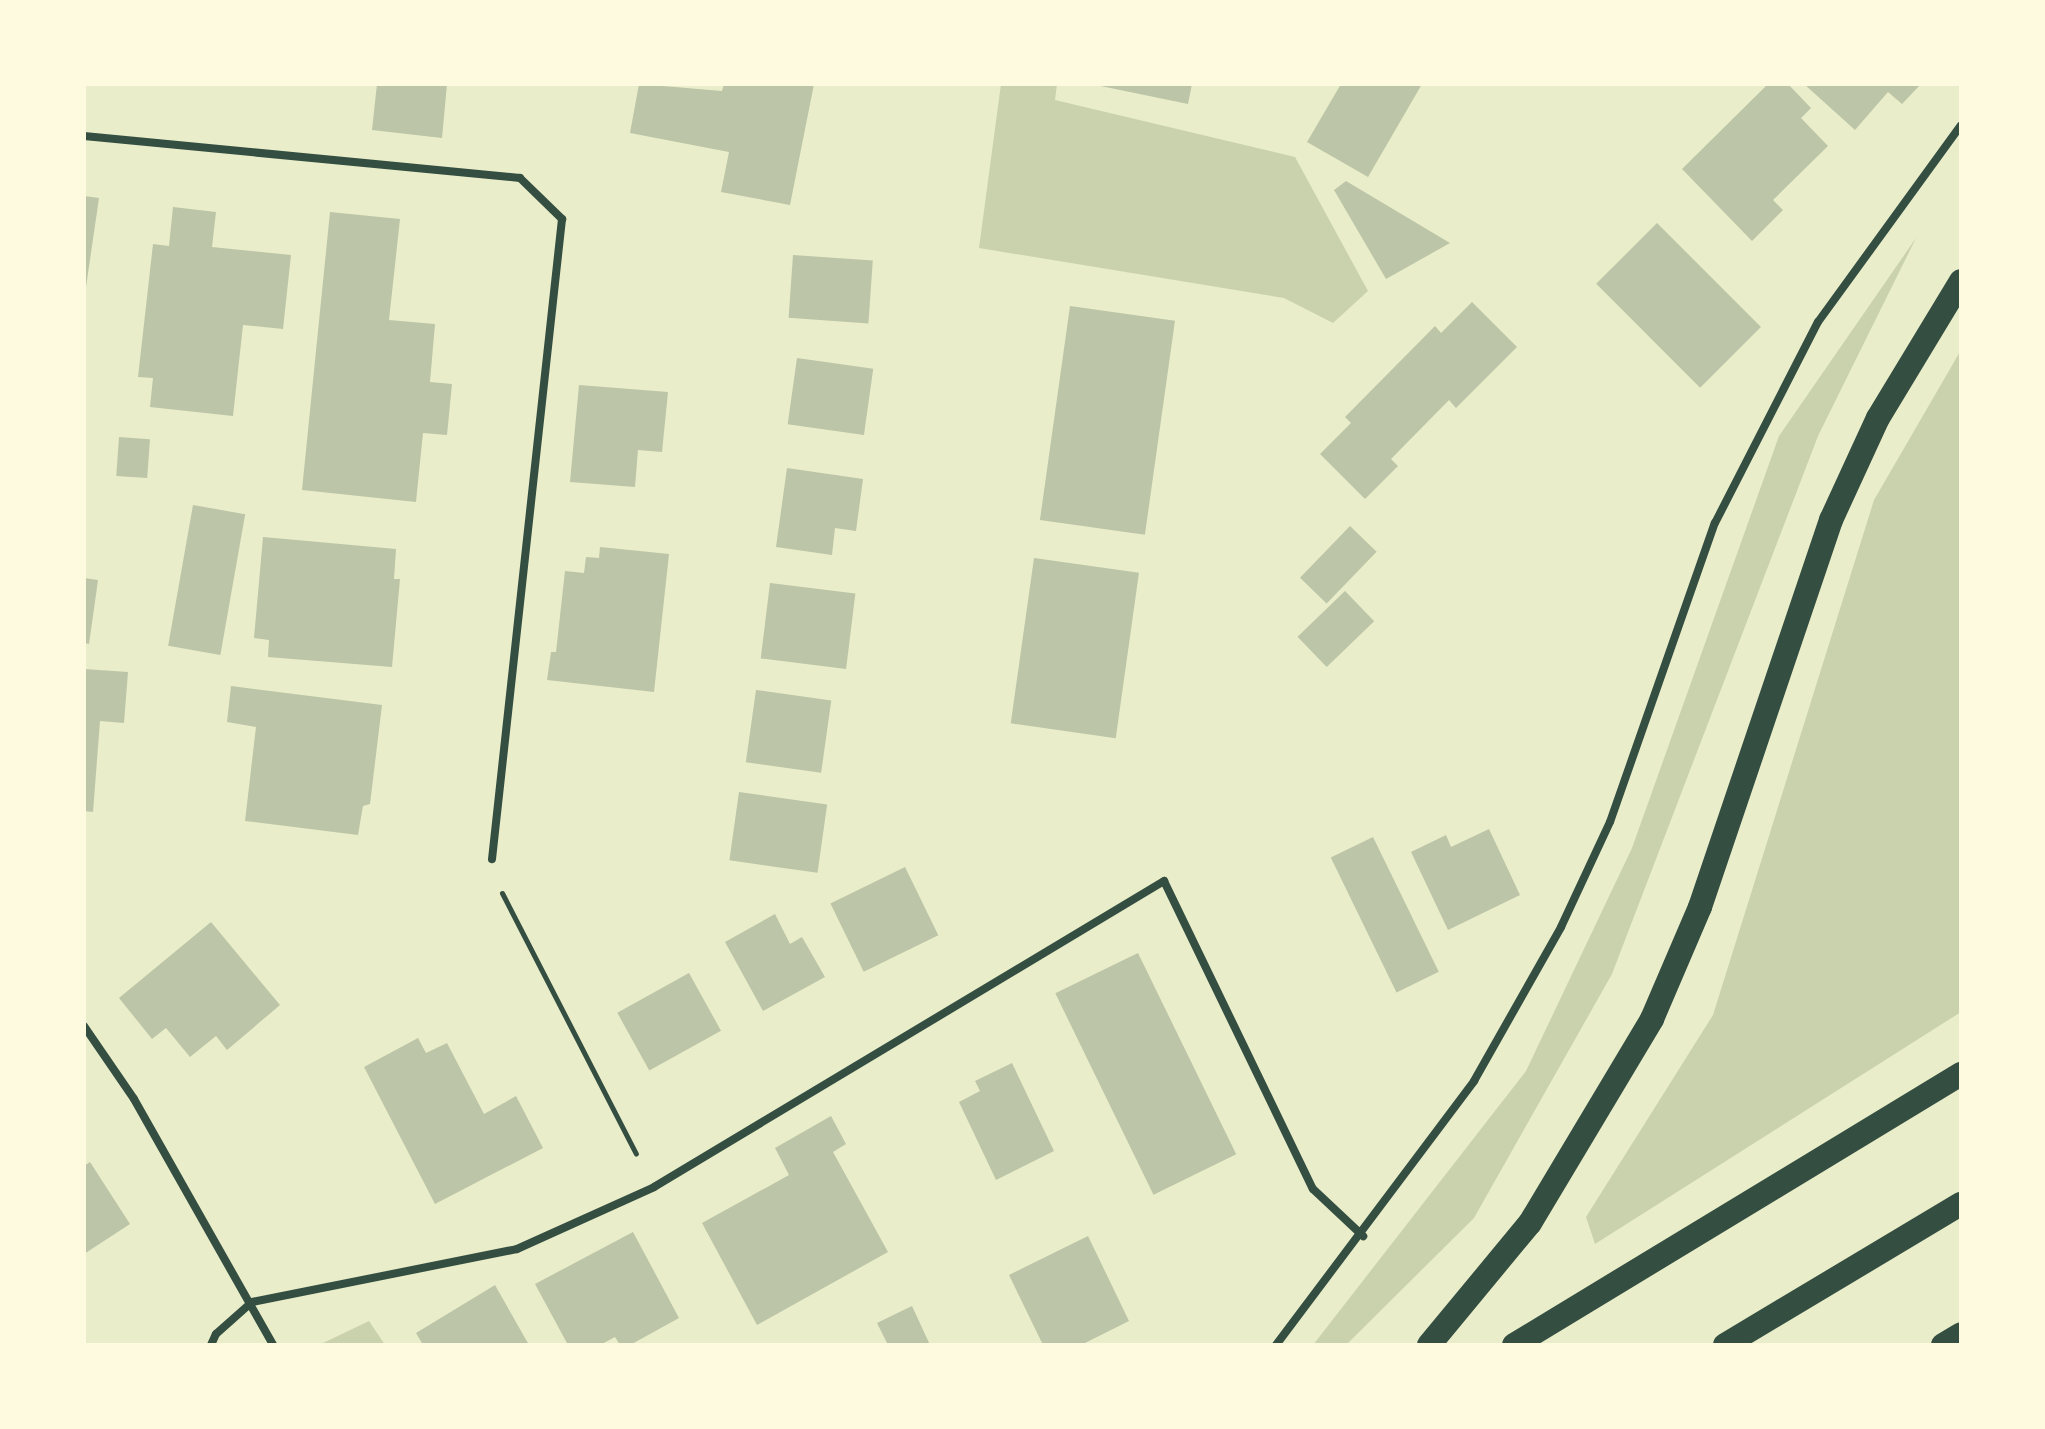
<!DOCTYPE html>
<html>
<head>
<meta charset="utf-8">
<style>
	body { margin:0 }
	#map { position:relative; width:2045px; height:1429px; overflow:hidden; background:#e9edc9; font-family:Manrope,sans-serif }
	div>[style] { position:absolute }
	.green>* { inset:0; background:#cad2ad }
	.building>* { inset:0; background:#bcc5a7; transform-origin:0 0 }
	.path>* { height:5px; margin:-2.5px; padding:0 2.5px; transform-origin:2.5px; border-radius:2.5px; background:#344e41 }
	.minor>* { height:8px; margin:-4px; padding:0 4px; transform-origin:4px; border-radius:4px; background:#344e41 }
	.motorway>* { height:24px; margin:-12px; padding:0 12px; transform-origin:12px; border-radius:12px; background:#344e41 }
	span { translate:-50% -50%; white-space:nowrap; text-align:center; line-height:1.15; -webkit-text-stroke:8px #fefae0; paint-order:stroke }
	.frame { position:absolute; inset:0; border:86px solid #fefae0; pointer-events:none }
</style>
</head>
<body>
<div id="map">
	<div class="green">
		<i style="clip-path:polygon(1001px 84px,1057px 84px,1055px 100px,1295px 157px,1368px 291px,1333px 323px,1284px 298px,979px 248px)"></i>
		<i style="clip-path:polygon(1916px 238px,1818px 436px,1612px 974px,1474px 1218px,1346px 1345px,1313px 1345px,1526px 1071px,1632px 848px,1779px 436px)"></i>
		<i style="clip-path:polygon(1961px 350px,1961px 1012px,1595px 1244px,1586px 1217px,1713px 1015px,1874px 500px)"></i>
		<i style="clip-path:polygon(369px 1321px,385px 1345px,319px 1345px)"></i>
	</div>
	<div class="building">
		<i style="clip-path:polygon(377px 84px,447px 84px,442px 138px,372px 130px)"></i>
		<i style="clip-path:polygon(639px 84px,722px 91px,724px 84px,814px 84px,790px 205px,721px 192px,729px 152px,630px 133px)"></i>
		<i style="clip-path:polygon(1091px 84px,1192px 84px,1188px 104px)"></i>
		<i style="clip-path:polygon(1341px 84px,1422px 84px,1368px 177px,1307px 142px)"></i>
		<i style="clip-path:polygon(1768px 84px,1788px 84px,1811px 108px,1801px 118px,1828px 146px,1773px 200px,1783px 210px,1752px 241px,1682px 169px)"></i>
		<i style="clip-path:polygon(1804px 84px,1921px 84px,1902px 104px,1888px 92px,1855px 130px)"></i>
		<i style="clip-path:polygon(1346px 181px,1450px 243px,1386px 279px,1334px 190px)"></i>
		<i style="clip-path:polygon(84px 196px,99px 198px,86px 287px,84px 287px)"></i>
		<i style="clip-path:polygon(173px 207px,216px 212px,212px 247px,291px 255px,283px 329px,243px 325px,233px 416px,150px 407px,153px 378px,138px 377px,153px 244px,169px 246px)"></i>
		<i style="clip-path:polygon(330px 212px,400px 219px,389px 320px,435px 324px,430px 382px,452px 384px,447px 435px,423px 433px,416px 502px,302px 490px)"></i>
		<i style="left:1657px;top:223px;width:147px;height:86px;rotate:45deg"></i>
		<i style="left:793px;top:255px;width:80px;height:63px;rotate:4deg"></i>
		<i style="clip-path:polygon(1472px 302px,1517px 347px,1456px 408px,1449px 400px,1391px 459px,1398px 466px,1365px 499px,1320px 454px,1351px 423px,1345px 417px,1435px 326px,1441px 333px)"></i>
		<i style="left:1070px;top:306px;width:106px;height:216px;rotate:8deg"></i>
		<i style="left:797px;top:358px;width:77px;height:67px;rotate:8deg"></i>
		<i style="clip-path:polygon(579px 385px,668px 392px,662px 452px,638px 450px,635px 487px,570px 482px)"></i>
		<i style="left:119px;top:437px;width:31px;height:39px;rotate:4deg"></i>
		<i style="clip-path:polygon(787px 468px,863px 479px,856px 531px,835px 528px,832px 555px,776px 547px)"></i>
		<i style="left:193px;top:505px;width:53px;height:143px;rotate:10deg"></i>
		<i style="left:1350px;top:526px;width:37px;height:72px;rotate:44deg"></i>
		<i style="clip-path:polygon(263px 537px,396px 549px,394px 579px,400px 579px,392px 667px,268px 657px,269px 640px,254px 638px)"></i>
		<i style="clip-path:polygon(600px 547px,669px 554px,654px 692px,547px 680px,551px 652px,556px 652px,565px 571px,584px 573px,586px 557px,599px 558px)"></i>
		<i style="left:1034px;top:558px;width:106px;height:167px;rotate:8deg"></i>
		<i style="clip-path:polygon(84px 578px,98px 580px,89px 644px,84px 643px)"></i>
		<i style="left:770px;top:583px;width:86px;height:76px;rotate:7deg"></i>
		<i style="left:1345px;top:591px;width:42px;height:66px;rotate:46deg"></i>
		<i style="clip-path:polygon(84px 669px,128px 672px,124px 723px,100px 721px,93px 812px,84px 811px)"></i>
		<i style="clip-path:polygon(231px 686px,382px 705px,370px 804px,363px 806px,358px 835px,245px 821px,256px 727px,227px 722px)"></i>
		<i style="left:756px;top:690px;width:76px;height:73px;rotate:8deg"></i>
		<i style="left:739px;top:792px;width:89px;height:69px;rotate:8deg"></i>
		<i style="clip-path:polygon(1489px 829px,1520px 895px,1448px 930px,1411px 852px,1446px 835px,1451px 847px)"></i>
		<i style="left:1373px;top:837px;width:150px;height:47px;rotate:64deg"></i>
		<i style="left:905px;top:867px;width:76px;height:83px;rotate:64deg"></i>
		<i style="clip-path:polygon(775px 914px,790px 944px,802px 937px,825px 977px,763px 1011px,725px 942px)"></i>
		<i style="clip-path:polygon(211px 922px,280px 1005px,227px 1050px,216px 1036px,190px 1057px,166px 1028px,152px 1039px,119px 998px)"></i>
		<i style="left:1138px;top:953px;width:224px;height:92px;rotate:64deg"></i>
		<i style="left:689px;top:973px;width:66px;height:82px;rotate:61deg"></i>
		<i style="clip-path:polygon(418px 1038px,426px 1053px,447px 1043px,484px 1114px,516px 1096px,543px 1148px,435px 1204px,364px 1067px)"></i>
		<i style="clip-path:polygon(1012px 1063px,1054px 1151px,996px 1180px,959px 1102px,980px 1091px,975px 1081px)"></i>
		<i style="clip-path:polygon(831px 1116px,846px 1144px,833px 1152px,888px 1252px,757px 1325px,702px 1223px,789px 1175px,775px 1148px)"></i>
		<i style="clip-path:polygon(90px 1162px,130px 1224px,84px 1254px,84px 1166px)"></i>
		<i style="clip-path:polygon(633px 1232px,679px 1318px,630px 1345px,620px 1345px,615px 1337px,600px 1345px,568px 1345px,535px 1284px)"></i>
		<i style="clip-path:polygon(1088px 1236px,1129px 1321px,1081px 1345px,1043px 1345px,1009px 1275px)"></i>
		<i style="clip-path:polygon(495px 1285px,529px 1345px,423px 1345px,416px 1333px)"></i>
		<i style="clip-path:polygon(912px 1306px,930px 1345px,888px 1345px,877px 1323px)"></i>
	</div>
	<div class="path">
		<i style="left:502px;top:893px;width:293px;rotate:62.8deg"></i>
	</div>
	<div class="minor">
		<i style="left:84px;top:136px;width:438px;rotate:5.5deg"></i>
		<i style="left:520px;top:178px;width:59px;rotate:44.3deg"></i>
		<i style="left:562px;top:219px;width:644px;rotate:96.24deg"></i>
		<i style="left:84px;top:1026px;width:88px;rotate:55.6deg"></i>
		<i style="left:134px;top:1099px;width:283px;rotate:60.5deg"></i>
		<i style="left:211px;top:1345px;width:12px;rotate:-66deg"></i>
		<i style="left:216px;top:1334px;width:48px;rotate:-41.6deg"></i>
		<i style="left:252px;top:1302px;width:270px;rotate:-11.3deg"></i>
		<i style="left:517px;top:1249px;width:150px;rotate:-24.3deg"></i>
		<i style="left:654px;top:1187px;width:595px;rotate:-30.96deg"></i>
		<i style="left:1164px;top:881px;width:342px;rotate:64.2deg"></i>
		<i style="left:1313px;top:1189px;width:69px;rotate:43.2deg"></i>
		<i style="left:1276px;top:1345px;width:330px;rotate:-53.1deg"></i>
		<i style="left:1474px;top:1081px;width:177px;rotate:-60.5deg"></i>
		<i style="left:1561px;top:927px;width:116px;rotate:-65deg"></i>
		<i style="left:1610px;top:822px;width:317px;rotate:-70.7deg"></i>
		<i style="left:1715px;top:523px;width:226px;rotate:-62.9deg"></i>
		<i style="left:1818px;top:322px;width:243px;rotate:-54deg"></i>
	</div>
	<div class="motorway">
		<i style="left:1429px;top:1345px;width:158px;rotate:-50.4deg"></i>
		<i style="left:1530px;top:1223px;width:238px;rotate:-59.1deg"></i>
		<i style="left:1652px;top:1019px;width:122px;rotate:-66.8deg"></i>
		<i style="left:1700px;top:907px;width:409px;rotate:-71.3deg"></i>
		<i style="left:1831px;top:520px;width:112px;rotate:-65.3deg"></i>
		<i style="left:1878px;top:418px;width:160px;rotate:-58.8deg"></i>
		<i style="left:1514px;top:1345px;width:523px;rotate:-31.23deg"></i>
		<i style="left:1725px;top:1345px;width:275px;rotate:-30.9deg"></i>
		<i style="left:1943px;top:1345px;width:21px;rotate:-31deg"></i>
	</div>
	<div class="frame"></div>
</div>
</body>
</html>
